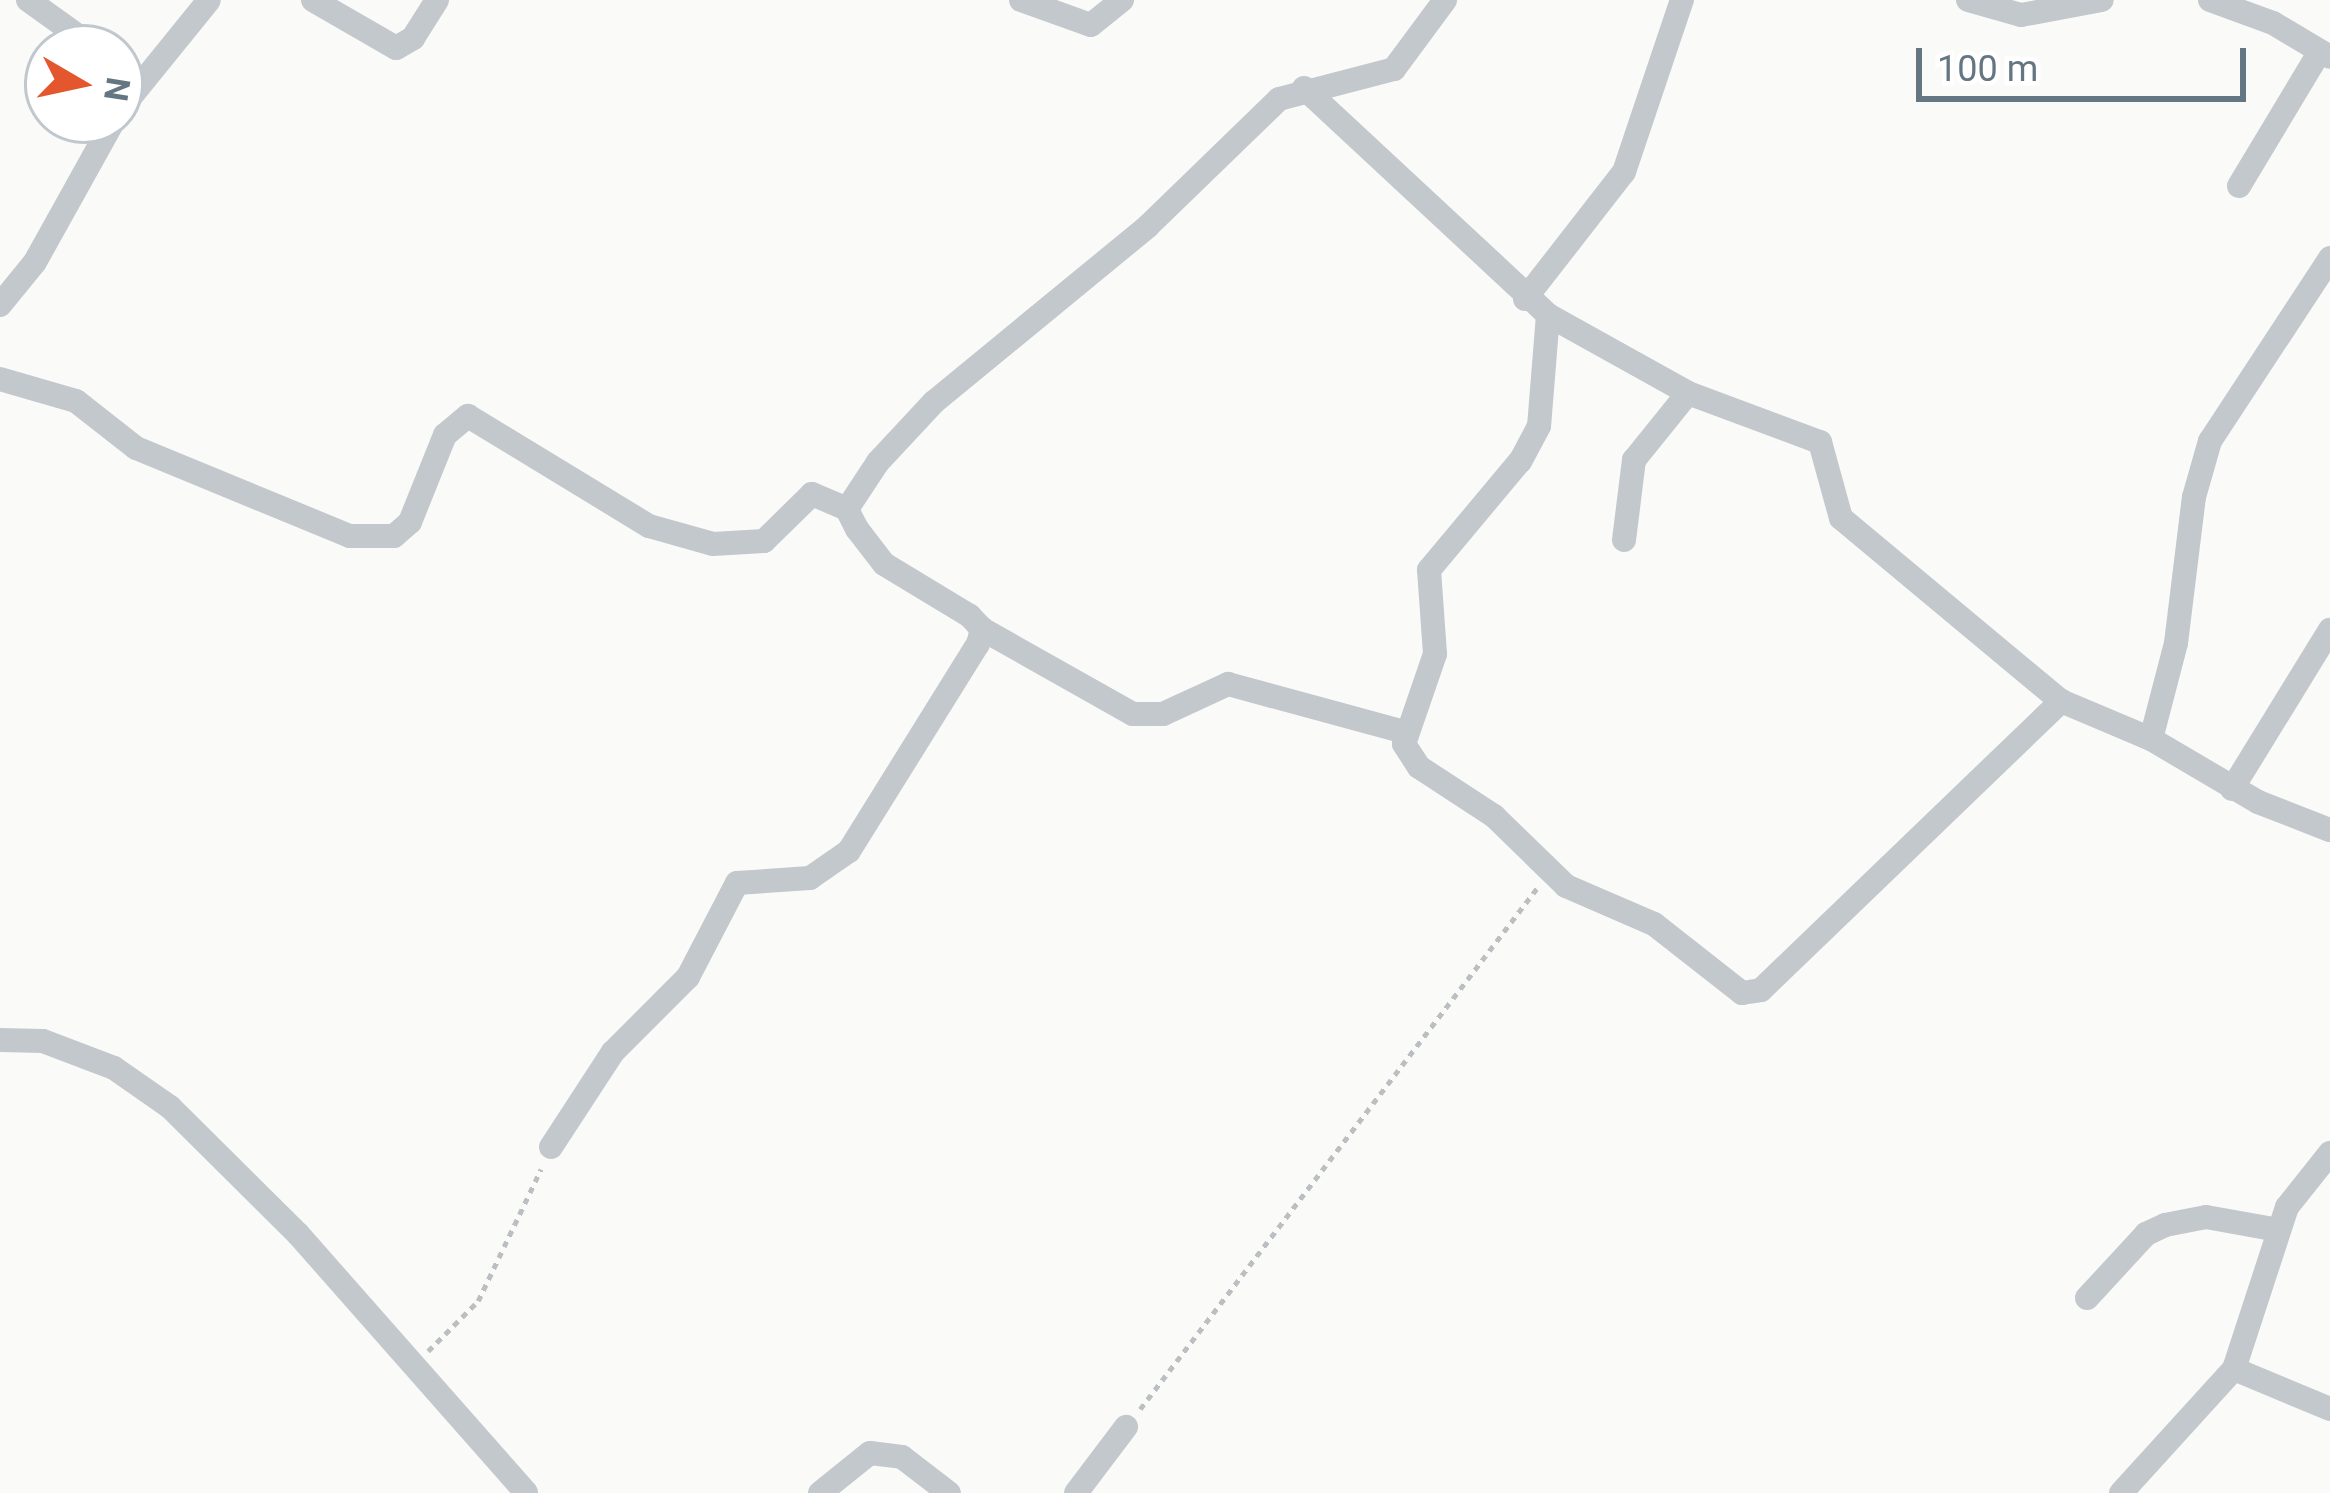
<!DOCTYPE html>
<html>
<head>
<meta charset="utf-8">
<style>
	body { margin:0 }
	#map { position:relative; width:2330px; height:1493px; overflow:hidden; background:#fafaf8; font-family:Roboto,sans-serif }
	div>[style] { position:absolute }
	.path>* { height:4.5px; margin-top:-2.25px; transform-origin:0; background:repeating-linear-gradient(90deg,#bbbfc2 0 6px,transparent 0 12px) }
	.minor>* { height:24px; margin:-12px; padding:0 12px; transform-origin:12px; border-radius:12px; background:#c3c8cc }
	span { translate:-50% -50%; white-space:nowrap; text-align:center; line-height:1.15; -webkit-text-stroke:12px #fff; paint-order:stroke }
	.north { position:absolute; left:24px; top:24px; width:120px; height:120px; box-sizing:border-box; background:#fff; border:3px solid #c1c8cd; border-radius:50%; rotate:99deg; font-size:33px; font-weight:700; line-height:48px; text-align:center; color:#657683 }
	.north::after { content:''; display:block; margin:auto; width:42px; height:54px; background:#e4572e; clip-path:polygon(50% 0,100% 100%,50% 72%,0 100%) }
	.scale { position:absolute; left:1916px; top:48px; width:330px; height:54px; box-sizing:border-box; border:6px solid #657683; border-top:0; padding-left:15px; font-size:36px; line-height:42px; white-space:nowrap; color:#657683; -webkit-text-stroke:9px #fff; paint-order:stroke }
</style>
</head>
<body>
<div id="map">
	<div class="path">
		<i style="left:428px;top:1351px;width:71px;rotate:-45deg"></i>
		<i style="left:478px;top:1301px;width:146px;rotate:-64.5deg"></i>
		<i style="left:1140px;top:1409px;width:655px;rotate:-52.69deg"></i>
	</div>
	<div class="minor">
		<i style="left:28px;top:0;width:82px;rotate:35.6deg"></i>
		<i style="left:313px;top:0;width:96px;rotate:30deg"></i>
		<i style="left:396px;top:48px;width:20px;rotate:-30deg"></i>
		<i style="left:413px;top:38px;width:45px;rotate:-57.7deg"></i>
		<i style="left:1021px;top:0;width:74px;rotate:19.7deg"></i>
		<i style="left:1091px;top:25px;width:40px;rotate:-39deg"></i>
		<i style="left:1968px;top:0;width:55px;rotate:15.8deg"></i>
		<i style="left:2021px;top:15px;width:82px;rotate:-10.5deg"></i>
		<i style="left:2210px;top:0;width:67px;rotate:20.1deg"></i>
		<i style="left:2273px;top:23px;width:66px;rotate:30.8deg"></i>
		<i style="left:1304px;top:88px;width:333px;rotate:42.9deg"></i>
		<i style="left:1548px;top:315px;width:160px;rotate:29.1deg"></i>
		<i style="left:1688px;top:393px;width:141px;rotate:20.4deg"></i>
		<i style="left:1820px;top:442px;width:79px;rotate:74.6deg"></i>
		<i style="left:1841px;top:518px;width:286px;rotate:39.8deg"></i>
		<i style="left:120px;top:110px;width:141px;rotate:-51deg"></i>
		<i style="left:2239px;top:186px;width:157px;rotate:-59deg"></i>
		<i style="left:1525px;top:299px;width:161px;rotate:-52.1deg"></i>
		<i style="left:1624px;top:172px;width:182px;rotate:-71.4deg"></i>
		<i style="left:0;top:305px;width:55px;rotate:-50.9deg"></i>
		<i style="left:35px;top:262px;width:162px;rotate:-60.9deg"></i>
		<i style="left:1548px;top:315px;width:111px;rotate:94.6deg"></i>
		<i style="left:1539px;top:426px;width:40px;rotate:118deg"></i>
		<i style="left:1520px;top:461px;width:142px;rotate:129.9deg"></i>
		<i style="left:1429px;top:570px;width:84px;rotate:85.9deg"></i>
		<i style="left:1435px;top:654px;width:95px;rotate:109deg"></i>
		<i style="left:1404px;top:744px;width:27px;rotate:57deg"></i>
		<i style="left:1419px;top:767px;width:90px;rotate:33.2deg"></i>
		<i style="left:1494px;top:816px;width:100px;rotate:44.2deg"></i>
		<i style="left:1566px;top:886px;width:96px;rotate:23.4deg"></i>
		<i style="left:1654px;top:924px;width:112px;rotate:38.1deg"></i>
		<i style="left:1742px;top:993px;width:19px;rotate:-9deg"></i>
		<i style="left:1761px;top:990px;width:417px;rotate:-43.9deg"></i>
		<i style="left:2061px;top:701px;width:98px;rotate:22.9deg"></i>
		<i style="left:2151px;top:739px;width:124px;rotate:30.5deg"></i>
		<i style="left:2258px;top:802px;width:77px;rotate:21.3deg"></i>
		<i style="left:0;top:379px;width:79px;rotate:16.1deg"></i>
		<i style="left:76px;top:401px;width:76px;rotate:38.1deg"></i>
		<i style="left:136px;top:448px;width:231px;rotate:22.4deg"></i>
		<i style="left:350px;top:536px;width:44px"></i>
		<i style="left:394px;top:536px;width:21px;rotate:-41deg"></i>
		<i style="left:410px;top:522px;width:94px;rotate:-68.1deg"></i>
		<i style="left:445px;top:435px;width:30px;rotate:-40deg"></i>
		<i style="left:468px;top:416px;width:212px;rotate:31.3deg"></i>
		<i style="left:649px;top:526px;width:66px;rotate:15.7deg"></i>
		<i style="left:713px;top:544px;width:51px;rotate:-3.4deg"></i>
		<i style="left:764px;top:541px;width:67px;rotate:-44.4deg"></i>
		<i style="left:812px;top:494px;width:38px;rotate:23deg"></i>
		<i style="left:1624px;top:540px;width:81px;rotate:-82.9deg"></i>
		<i style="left:1634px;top:460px;width:86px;rotate:-51.1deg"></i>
		<i style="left:982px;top:629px;width:173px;rotate:29.4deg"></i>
		<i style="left:1133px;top:714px;width:30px"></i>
		<i style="left:1163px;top:714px;width:72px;rotate:-24.8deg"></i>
		<i style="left:1228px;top:684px;width:183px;rotate:15.2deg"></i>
		<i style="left:2151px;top:739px;width:99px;rotate:-75.4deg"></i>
		<i style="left:2176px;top:643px;width:147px;rotate:-83deg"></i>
		<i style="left:2194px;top:497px;width:58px;rotate:-74.1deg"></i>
		<i style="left:2210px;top:441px;width:219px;rotate:-56.7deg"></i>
		<i style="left:2232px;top:789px;width:187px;rotate:-58.4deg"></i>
		<i style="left:0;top:1040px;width:43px;rotate:1.3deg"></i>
		<i style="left:43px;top:1041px;width:76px;rotate:20.8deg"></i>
		<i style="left:114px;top:1068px;width:68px;rotate:34.9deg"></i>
		<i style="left:170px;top:1107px;width:180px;rotate:44.8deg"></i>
		<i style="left:298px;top:1234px;width:345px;rotate:48.6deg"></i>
		<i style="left:551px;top:1147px;width:113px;rotate:-56.9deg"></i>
		<i style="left:613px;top:1052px;width:106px;rotate:-45deg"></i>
		<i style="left:688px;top:977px;width:106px;rotate:-62.5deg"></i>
		<i style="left:737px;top:883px;width:73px;rotate:-3.9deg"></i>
		<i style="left:810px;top:878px;width:47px;rotate:-34.7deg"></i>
		<i style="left:849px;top:851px;width:244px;rotate:-58.1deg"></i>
		<i style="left:978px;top:644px;width:16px;rotate:-75deg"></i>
		<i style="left:982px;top:629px;width:18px;rotate:-133deg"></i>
		<i style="left:970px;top:616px;width:100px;rotate:-148.8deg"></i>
		<i style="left:884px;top:564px;width:44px;rotate:-127.6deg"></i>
		<i style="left:857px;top:529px;width:22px;rotate:-117deg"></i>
		<i style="left:847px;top:509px;width:56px;rotate:-56.6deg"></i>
		<i style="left:878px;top:462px;width:82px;rotate:-47deg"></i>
		<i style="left:934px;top:402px;width:277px;rotate:-39.4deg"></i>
		<i style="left:1148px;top:226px;width:182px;rotate:-44.1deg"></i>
		<i style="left:1279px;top:99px;width:119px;rotate:-14.6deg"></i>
		<i style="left:1394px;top:69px;width:86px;rotate:-53.5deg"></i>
		<i style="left:2087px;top:1298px;width:87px;rotate:-47.3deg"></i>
		<i style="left:2146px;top:1234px;width:21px;rotate:-25deg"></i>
		<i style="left:2165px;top:1225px;width:42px;rotate:-11deg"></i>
		<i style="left:2206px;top:1217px;width:73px;rotate:10.2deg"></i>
		<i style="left:2234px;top:1369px;width:104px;rotate:22.6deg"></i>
		<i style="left:820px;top:1493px;width:64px;rotate:-38.7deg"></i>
		<i style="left:870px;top:1453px;width:32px;rotate:7deg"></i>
		<i style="left:902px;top:1457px;width:59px;rotate:37.5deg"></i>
		<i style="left:1076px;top:1493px;width:83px;rotate:-52.9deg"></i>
		<i style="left:2121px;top:1493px;width:168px;rotate:-47.7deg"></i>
		<i style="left:2234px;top:1369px;width:170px;rotate:-71.9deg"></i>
		<i style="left:2287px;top:1207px;width:69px;rotate:-51.5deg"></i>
	</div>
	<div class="north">N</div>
	<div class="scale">100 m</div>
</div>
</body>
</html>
